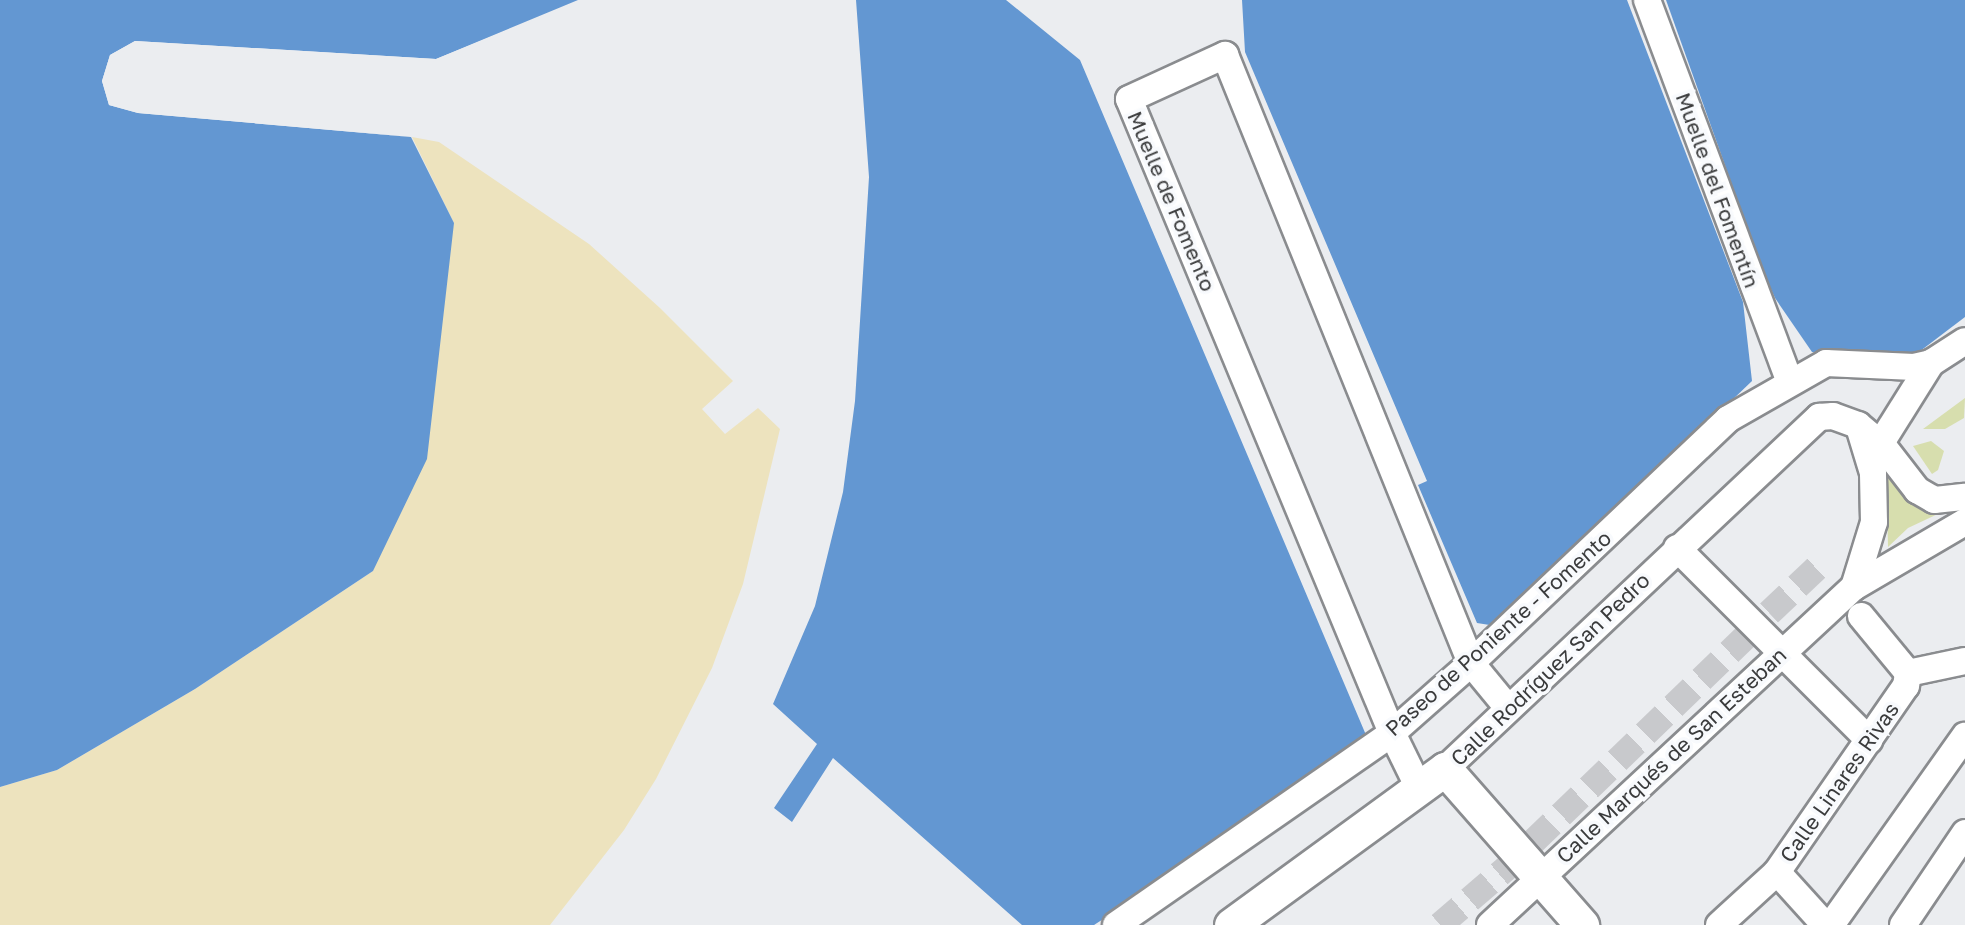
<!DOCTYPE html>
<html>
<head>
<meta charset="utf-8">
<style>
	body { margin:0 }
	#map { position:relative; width:1965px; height:925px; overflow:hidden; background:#ebedf0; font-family:"Golos Text",sans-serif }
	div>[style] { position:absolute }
	.green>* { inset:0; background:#d7deae }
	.sand>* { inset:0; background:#ede3be }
	.water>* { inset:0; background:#6397d2 }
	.pier>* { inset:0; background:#ebedf0 }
	.minor-tunnel>* { height:26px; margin-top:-13px; transform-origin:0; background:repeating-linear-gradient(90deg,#c8c9cc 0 26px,transparent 0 39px) }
	.roads { filter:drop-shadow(2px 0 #8a8c8f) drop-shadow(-2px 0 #8a8c8f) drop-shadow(0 2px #8a8c8f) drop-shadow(0 -2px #8a8c8f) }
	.minor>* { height:26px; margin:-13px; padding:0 13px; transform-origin:13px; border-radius:13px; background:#fff }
	.major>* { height:33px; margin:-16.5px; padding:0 16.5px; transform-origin:16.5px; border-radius:16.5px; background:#fff }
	span { translate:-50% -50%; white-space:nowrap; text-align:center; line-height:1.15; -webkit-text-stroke:7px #f8fafd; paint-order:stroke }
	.street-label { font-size:21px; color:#3a3b3c }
</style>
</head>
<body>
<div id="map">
	<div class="green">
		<i style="clip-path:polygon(1965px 398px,1964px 418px,1945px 429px,1923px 429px)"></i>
		<i style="clip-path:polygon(1931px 441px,1944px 451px,1938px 470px,1932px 474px,1913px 446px)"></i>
		<i style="clip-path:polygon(1886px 465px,1942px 512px,1908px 528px,1888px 547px)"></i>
	</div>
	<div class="sand">
		<i style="clip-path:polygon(412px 137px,439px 142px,589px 244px,660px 308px,733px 381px,702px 409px,725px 434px,758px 408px,780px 429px,743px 584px,712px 668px,656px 779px,624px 830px,550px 925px,0 925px,0 787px,57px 770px,195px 689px,373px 571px,454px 223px)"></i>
	</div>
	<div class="water">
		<i style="clip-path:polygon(0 0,578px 0,436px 59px,135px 41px,110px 55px,102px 81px,109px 105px,138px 113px,411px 137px,454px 223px,427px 459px,373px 571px,195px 689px,57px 770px,0 787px)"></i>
		<i style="clip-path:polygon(856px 0,1006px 0,1080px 60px,1366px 735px,1208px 851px,1094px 925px,1022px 925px,833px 758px,792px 822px,774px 808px,817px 744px,773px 704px,815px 606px,843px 492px,855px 401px,869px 177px)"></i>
		<i style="clip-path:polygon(1242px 0,1627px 0,1743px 302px,1752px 381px,1496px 626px,1477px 623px,1418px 485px,1427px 481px,1245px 52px)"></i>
		<i style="clip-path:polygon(1666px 0,1965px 0,1965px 317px,1915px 355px,1812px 352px,1775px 298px,1762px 269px)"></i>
	</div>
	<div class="pier">
		<i style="clip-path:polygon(582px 0,437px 62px,136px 44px,113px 57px,106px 81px,112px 102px,139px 110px,411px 137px,138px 113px,109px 105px,102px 81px,110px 55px,135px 41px,436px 59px)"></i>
	</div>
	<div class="minor-tunnel">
		<i style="left:1769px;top:613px;width:76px;rotate:-43.4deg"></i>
		<i style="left:1533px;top:842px;width:295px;rotate:-44deg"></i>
		<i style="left:1440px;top:925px;width:92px;rotate:-40.6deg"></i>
	</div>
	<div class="roads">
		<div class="minor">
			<i style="left:1647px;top:0;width:406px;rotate:69.5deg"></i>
			<i style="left:1884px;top:438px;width:89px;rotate:-57.9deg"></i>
			<i style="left:1677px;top:548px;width:272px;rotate:45deg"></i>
			<i style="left:1854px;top:587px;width:68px;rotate:-72.9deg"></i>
			<i style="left:1874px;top:522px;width:49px;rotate:-91.2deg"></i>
			<i style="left:1873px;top:473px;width:48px;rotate:-106.9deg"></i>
			<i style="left:1861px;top:616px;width:74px;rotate:50.5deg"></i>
			<i style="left:1445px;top:769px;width:514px;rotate:-43.26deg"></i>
			<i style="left:1819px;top:417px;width:14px;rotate:-4deg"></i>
			<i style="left:1833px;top:416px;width:27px;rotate:20deg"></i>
			<i style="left:1858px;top:425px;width:33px;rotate:40deg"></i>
			<i style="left:1883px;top:446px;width:56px;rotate:52.3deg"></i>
			<i style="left:1917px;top:490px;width:20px;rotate:30deg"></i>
			<i style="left:1934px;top:500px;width:31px;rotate:-6deg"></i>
			<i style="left:1419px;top:788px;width:61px;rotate:-116.1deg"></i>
			<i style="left:1392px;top:733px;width:686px;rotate:-112.53deg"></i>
			<i style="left:1129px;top:99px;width:106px;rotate:-24.6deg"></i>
			<i style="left:1225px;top:55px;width:656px;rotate:67.97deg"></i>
			<i style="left:1471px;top:663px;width:58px;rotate:50.6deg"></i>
			<i style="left:1777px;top:872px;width:72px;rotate:47.8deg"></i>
			<i style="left:1116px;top:925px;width:336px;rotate:-34.8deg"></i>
			<i style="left:1392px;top:733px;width:106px;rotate:-41.5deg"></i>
			<i style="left:1471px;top:663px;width:354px;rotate:-43.5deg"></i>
			<i style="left:1728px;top:419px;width:113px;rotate:-29.7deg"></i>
			<i style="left:1826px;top:363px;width:88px;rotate:2.6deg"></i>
			<i style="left:1914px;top:367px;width:17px;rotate:-13deg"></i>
			<i style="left:1931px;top:363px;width:40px;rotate:-32.9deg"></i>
			<i style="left:1490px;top:925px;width:497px;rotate:-42.9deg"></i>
			<i style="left:1854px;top:587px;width:129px;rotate:-30.4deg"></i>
			<i style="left:1719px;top:925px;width:79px;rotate:-42.4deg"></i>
			<i style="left:1777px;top:872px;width:226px;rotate:-55.3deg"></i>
			<i style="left:1906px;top:686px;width:13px;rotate:-81deg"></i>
			<i style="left:1908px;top:673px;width:58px;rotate:-11.9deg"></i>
			<i style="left:1831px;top:925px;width:232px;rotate:-54.7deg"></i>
			<i style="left:1903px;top:925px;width:111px;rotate:-56deg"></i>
		</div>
		<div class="major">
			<i style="left:1231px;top:925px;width:265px;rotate:-36.1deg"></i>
			<i style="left:1445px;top:769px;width:208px;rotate:48.7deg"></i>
		</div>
	</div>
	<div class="street-label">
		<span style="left:1718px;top:190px;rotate:70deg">Muelle del Fomentín</span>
		<span style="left:1172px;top:201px;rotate:67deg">Muelle de Fomento</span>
		<span style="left:1498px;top:633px;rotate:-42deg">Paseo de Poniente - Fomento</span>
		<span style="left:1550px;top:669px;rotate:-44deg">Calle Rodríguez San Pedro</span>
		<span style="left:1671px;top:755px;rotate:-43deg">Calle Marqués de San Esteban</span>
		<span style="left:1839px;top:782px;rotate:-55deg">Calle Linares Rivas</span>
	</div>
</div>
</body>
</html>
